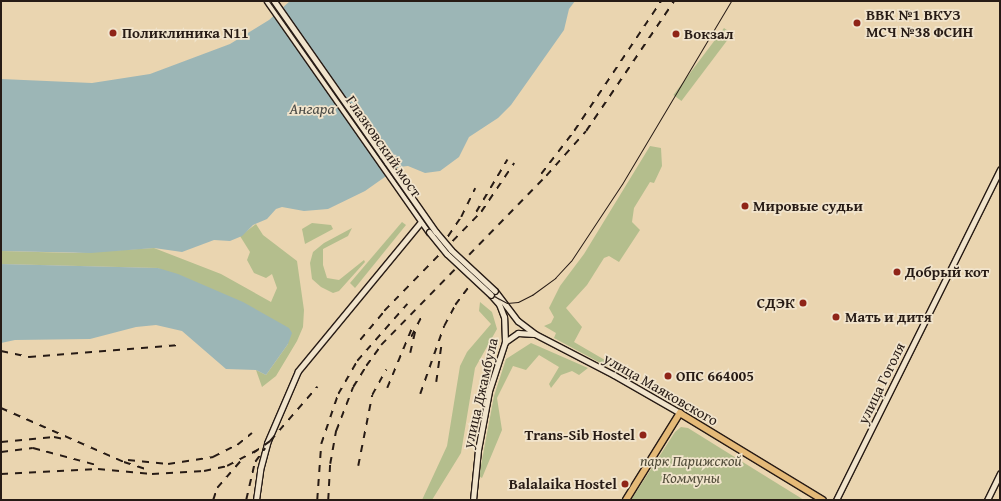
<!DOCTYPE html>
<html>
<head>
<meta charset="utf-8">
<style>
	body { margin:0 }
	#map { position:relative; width:1001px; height:501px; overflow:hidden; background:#ead5b0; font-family:"Gentium Book Plus",serif }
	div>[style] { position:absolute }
	.green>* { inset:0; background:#b4be8d; transform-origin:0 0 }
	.water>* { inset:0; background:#9cb6b6 }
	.roads { filter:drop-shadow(1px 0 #271b15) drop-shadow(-1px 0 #271b15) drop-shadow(0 1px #271b15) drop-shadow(0 -1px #271b15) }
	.secondary>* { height:5px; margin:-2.5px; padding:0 2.5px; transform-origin:2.5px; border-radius:2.5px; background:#f1e4cc }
	.primary>* { height:5.5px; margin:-2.75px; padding:0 2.75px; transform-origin:2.75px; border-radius:2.75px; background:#e5ba78 }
	.tram>* { height:1px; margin:-0.5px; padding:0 0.5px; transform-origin:0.5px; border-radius:0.5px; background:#271b15 }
	.rail>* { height:1.5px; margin-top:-0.75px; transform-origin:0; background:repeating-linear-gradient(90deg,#271b15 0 7px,transparent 0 14px) }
	.bridges { filter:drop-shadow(1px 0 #271b15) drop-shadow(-1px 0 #271b15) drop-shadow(0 1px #271b15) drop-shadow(0 -1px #271b15) }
	.secondary-bridge>* { height:5px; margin:-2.5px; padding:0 2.5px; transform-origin:2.5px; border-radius:2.5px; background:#f1e4cc }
	.dots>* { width:11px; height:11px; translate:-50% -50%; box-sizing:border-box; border:2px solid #f1e4cc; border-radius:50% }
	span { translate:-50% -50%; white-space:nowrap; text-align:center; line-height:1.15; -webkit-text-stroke:3.5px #f1e4cc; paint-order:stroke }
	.poi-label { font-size:15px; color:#271b15; font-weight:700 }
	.left { translate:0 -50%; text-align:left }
	.right { translate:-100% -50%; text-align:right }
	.street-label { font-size:15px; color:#271b15 }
	.park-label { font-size:15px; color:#514c39; font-style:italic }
	.water-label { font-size:16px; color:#4a4a45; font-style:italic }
	.frame { position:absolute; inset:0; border:2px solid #271b15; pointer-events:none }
</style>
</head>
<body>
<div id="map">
	<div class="green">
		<i style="left:724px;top:28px;width:10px;height:84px;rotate:37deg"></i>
		<i style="clip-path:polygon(650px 146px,661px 148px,662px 166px,654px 183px,650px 182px,634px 208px,632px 222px,640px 230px,619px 262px,609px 256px,604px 258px,587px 285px,566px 308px,582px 327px,574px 342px,610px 363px,606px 366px,554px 338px,556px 333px,544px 326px,551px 323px,554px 317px,549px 308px,560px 286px,584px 254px)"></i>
		<i style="clip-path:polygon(402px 222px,406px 225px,355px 288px,350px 283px)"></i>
		<i style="clip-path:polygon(312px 223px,331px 225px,333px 229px,305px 244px,302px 229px)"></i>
		<i style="clip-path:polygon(256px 224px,263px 235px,297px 261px,304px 310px,303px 327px,297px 341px,276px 376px,262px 387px,256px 370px,266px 375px,288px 344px,158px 268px,1px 264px,1px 251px,74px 253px,154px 248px,221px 274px,271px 302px,277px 288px,272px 274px,266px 278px,254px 273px,247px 260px,250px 252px,240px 236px)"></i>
		<i style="clip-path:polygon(352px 228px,348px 236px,323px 249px,323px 265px,327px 278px,339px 280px,364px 260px,365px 262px,339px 291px,333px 293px,321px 287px,312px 279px,310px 263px,313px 252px,324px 243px)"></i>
		<i style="clip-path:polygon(480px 302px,492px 312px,497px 329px,475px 368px,461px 453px,432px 500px,422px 500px,447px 446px,460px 366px,467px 352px,491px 324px,479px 311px)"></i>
		<i style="clip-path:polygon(531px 343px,588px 368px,579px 375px,572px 371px,561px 375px,551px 388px,549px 384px,559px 367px,539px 355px,526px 370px,513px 366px,497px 398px,502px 430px,482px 478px,479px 476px,494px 396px,506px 359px)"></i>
		<i style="clip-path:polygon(681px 427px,688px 428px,804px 500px,631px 500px,675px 432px)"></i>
	</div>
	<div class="water">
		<i style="clip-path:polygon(290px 1px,575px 1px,569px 9px,564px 30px,511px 105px,498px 118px,469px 137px,459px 157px,440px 171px,425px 173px,408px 166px,399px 167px,365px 191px,328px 209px,304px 211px,282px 207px,276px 209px,267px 219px,253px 225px,242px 236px,230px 241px,214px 240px,182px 252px,154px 248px,91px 253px,1px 251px,1px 79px,92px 83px,150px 74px,230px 44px,269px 20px)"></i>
		<i style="clip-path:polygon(1px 264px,158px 268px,178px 274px,243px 302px,289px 328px,292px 333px,288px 344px,266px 375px,256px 370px,226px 369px,182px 331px,156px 325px,136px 327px,90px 339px,15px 340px,1px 343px)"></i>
	</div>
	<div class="roads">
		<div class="secondary">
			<i style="left:267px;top:1px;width:282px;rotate:55deg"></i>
			<i style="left:495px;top:291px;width:38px;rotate:53deg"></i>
			<i style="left:518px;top:321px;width:21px;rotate:37deg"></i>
			<i style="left:535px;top:334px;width:89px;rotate:27.4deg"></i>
			<i style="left:614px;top:375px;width:76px;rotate:29.9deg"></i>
			<i style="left:505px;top:342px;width:16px;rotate:-35deg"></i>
			<i style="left:518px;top:333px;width:16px;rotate:4deg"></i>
			<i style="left:256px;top:500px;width:30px;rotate:-82deg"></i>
			<i style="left:260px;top:470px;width:28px;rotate:-75deg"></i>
			<i style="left:267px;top:443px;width:78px;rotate:-66.7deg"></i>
			<i style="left:298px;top:371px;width:193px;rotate:-50.5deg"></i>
			<i style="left:473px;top:500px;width:50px;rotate:-84.3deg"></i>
			<i style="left:478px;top:450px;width:60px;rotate:-79.4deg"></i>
			<i style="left:489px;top:391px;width:52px;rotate:-71.9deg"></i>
			<i style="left:505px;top:342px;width:25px;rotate:-92deg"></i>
			<i style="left:504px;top:317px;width:14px;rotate:-111deg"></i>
			<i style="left:499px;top:304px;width:12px;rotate:-132deg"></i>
			<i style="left:836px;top:500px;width:369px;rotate:-63.6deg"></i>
			<i style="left:987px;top:500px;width:30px;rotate:-64deg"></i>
		</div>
		<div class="primary">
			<i style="left:626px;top:500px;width:102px;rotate:-58.2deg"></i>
			<i style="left:680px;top:413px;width:167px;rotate:31.3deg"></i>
		</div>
	</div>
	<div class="tram">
		<i style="left:269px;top:1px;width:303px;rotate:54.9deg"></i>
		<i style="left:443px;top:249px;width:67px;rotate:43.2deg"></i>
		<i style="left:492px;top:295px;width:17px;rotate:28deg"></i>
		<i style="left:507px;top:303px;width:11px;rotate:-5deg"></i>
		<i style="left:518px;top:302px;width:16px;rotate:-27deg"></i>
		<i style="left:532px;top:295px;width:29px;rotate:-36deg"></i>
		<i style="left:555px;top:278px;width:23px;rotate:-47deg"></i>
		<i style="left:571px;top:261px;width:92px;rotate:-56.5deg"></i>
		<i style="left:622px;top:184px;width:213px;rotate:-59.2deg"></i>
	</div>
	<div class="rail">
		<i style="left:541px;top:174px;width:54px;rotate:-52.5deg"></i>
		<i style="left:574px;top:131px;width:156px;rotate:-56.2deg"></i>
		<i style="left:476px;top:212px;width:61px;rotate:-59.2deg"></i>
		<i style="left:440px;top:248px;width:37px;rotate:-56deg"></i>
		<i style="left:461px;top:217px;width:32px;rotate:-64deg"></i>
		<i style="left:411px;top:337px;width:27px;rotate:-63deg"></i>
		<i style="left:360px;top:340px;width:38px;rotate:-50deg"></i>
		<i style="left:384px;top:311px;width:139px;rotate:-45.6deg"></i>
		<i style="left:481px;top:212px;width:59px;rotate:-56deg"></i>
		<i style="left:1px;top:351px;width:29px;rotate:12deg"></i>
		<i style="left:29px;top:357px;width:148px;rotate:-4.6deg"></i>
		<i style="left:410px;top:353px;width:22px;rotate:-77deg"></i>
		<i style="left:436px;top:382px;width:37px;rotate:-82deg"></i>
		<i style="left:387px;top:388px;width:63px;rotate:-67.5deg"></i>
		<i style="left:420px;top:394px;width:72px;rotate:-70.6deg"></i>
		<i style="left:444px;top:326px;width:24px;rotate:-62deg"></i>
		<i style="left:455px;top:305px;width:21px;rotate:-53deg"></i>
		<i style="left:1px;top:408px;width:134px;rotate:23.7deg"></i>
		<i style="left:124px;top:462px;width:26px;rotate:18deg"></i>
		<i style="left:1px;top:442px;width:53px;rotate:-5.4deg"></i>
		<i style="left:54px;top:437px;width:10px;rotate:11deg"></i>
		<i style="left:1px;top:452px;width:32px;rotate:-7deg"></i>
		<i style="left:33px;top:448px;width:69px;rotate:15deg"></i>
		<i style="left:253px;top:453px;width:21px;rotate:-35deg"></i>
		<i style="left:270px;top:441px;width:72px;rotate:-49deg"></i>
		<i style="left:128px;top:460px;width:40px;rotate:5.7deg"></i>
		<i style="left:168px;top:464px;width:46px;rotate:-8.8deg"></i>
		<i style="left:213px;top:457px;width:27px;rotate:-27deg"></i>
		<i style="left:237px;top:445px;width:19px;rotate:-39deg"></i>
		<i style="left:358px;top:466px;width:72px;rotate:-78.8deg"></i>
		<i style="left:372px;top:395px;width:29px;rotate:-61deg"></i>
		<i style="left:1px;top:474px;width:97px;rotate:-3deg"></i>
		<i style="left:98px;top:469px;width:54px;rotate:5.3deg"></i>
		<i style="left:152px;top:474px;width:52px;rotate:-3.3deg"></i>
		<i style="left:204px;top:471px;width:24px;rotate:-12deg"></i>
		<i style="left:227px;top:466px;width:34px;rotate:-28deg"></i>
		<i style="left:213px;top:500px;width:13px;rotate:-72deg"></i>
		<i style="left:217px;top:488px;width:35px;rotate:-49deg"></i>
		<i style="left:246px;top:500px;width:39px;rotate:-77deg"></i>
		<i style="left:255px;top:462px;width:17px;rotate:-54deg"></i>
		<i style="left:317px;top:500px;width:56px;rotate:-85.9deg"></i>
		<i style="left:321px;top:444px;width:53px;rotate:-71.2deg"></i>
		<i style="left:338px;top:394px;width:38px;rotate:-60deg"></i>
		<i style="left:357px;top:361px;width:76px;rotate:-48.7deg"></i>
		<i style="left:328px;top:500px;width:36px;rotate:-87deg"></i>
		<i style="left:330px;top:464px;width:34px;rotate:-80deg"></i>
		<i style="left:336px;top:431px;width:47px;rotate:-68.9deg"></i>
		<i style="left:353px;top:387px;width:25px;rotate:-58deg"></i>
		<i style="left:366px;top:366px;width:26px;rotate:-54deg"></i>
		<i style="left:381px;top:345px;width:236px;rotate:-45.7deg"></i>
		<i style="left:546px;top:176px;width:60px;rotate:-48.4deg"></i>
		<i style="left:586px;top:131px;width:157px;rotate:-55.9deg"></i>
	</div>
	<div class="bridges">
		<div class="secondary-bridge">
			<i style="left:274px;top:1px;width:282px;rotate:55deg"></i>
			<i style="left:436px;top:232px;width:23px;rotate:50deg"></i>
			<i style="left:451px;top:250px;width:60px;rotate:43deg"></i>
			<i style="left:429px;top:232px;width:28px;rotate:51deg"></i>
			<i style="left:447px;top:254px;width:60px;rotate:43deg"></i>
		</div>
	</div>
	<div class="dots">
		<i style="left:857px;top:23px;background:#8f2418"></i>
		<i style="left:113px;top:33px;background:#8f2418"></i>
		<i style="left:676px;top:34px;background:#8f2418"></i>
		<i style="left:745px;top:206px;background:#8f2418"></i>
		<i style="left:897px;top:272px;background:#8f2418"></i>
		<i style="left:803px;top:303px;background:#8f2418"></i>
		<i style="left:836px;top:317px;background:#8f2418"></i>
		<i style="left:668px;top:376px;background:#8f2418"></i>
		<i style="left:643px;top:435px;background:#8f2418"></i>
		<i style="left:625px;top:484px;background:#8f2418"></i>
	</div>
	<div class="poi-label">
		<span class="left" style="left:866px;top:23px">ВВК №1 ВКУЗ<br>МСЧ №38 ФСИН</span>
		<span class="left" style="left:122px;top:33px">Поликлиника N11</span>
		<span class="left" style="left:684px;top:34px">Вокзал</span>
		<span class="left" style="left:753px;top:206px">Мировые судьи</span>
		<span class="left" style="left:905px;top:272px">Добрый кот</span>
		<span class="right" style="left:795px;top:303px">СДЭК</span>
		<span class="left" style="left:845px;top:317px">Мать и дитя</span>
		<span class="left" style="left:676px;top:376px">ОПС 664005</span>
		<span class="right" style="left:635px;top:435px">Trans-Sib Hostel</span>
		<span class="right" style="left:617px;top:484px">Balalaika Hostel</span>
	</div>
	<div class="street-label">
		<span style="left:384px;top:146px;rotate:55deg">Глазковский мост</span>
		<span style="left:881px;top:383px;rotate:-64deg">улица Гоголя</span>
		<span style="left:661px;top:389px;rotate:30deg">улица Маяковского</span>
		<span style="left:480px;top:393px;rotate:-77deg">улица Джамбула</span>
	</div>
	<div class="park-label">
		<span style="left:691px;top:469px">парк Парижской<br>Коммуны</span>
	</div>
	<div class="water-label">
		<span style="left:312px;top:108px">Ангара</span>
	</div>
	<div class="frame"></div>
</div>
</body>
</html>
